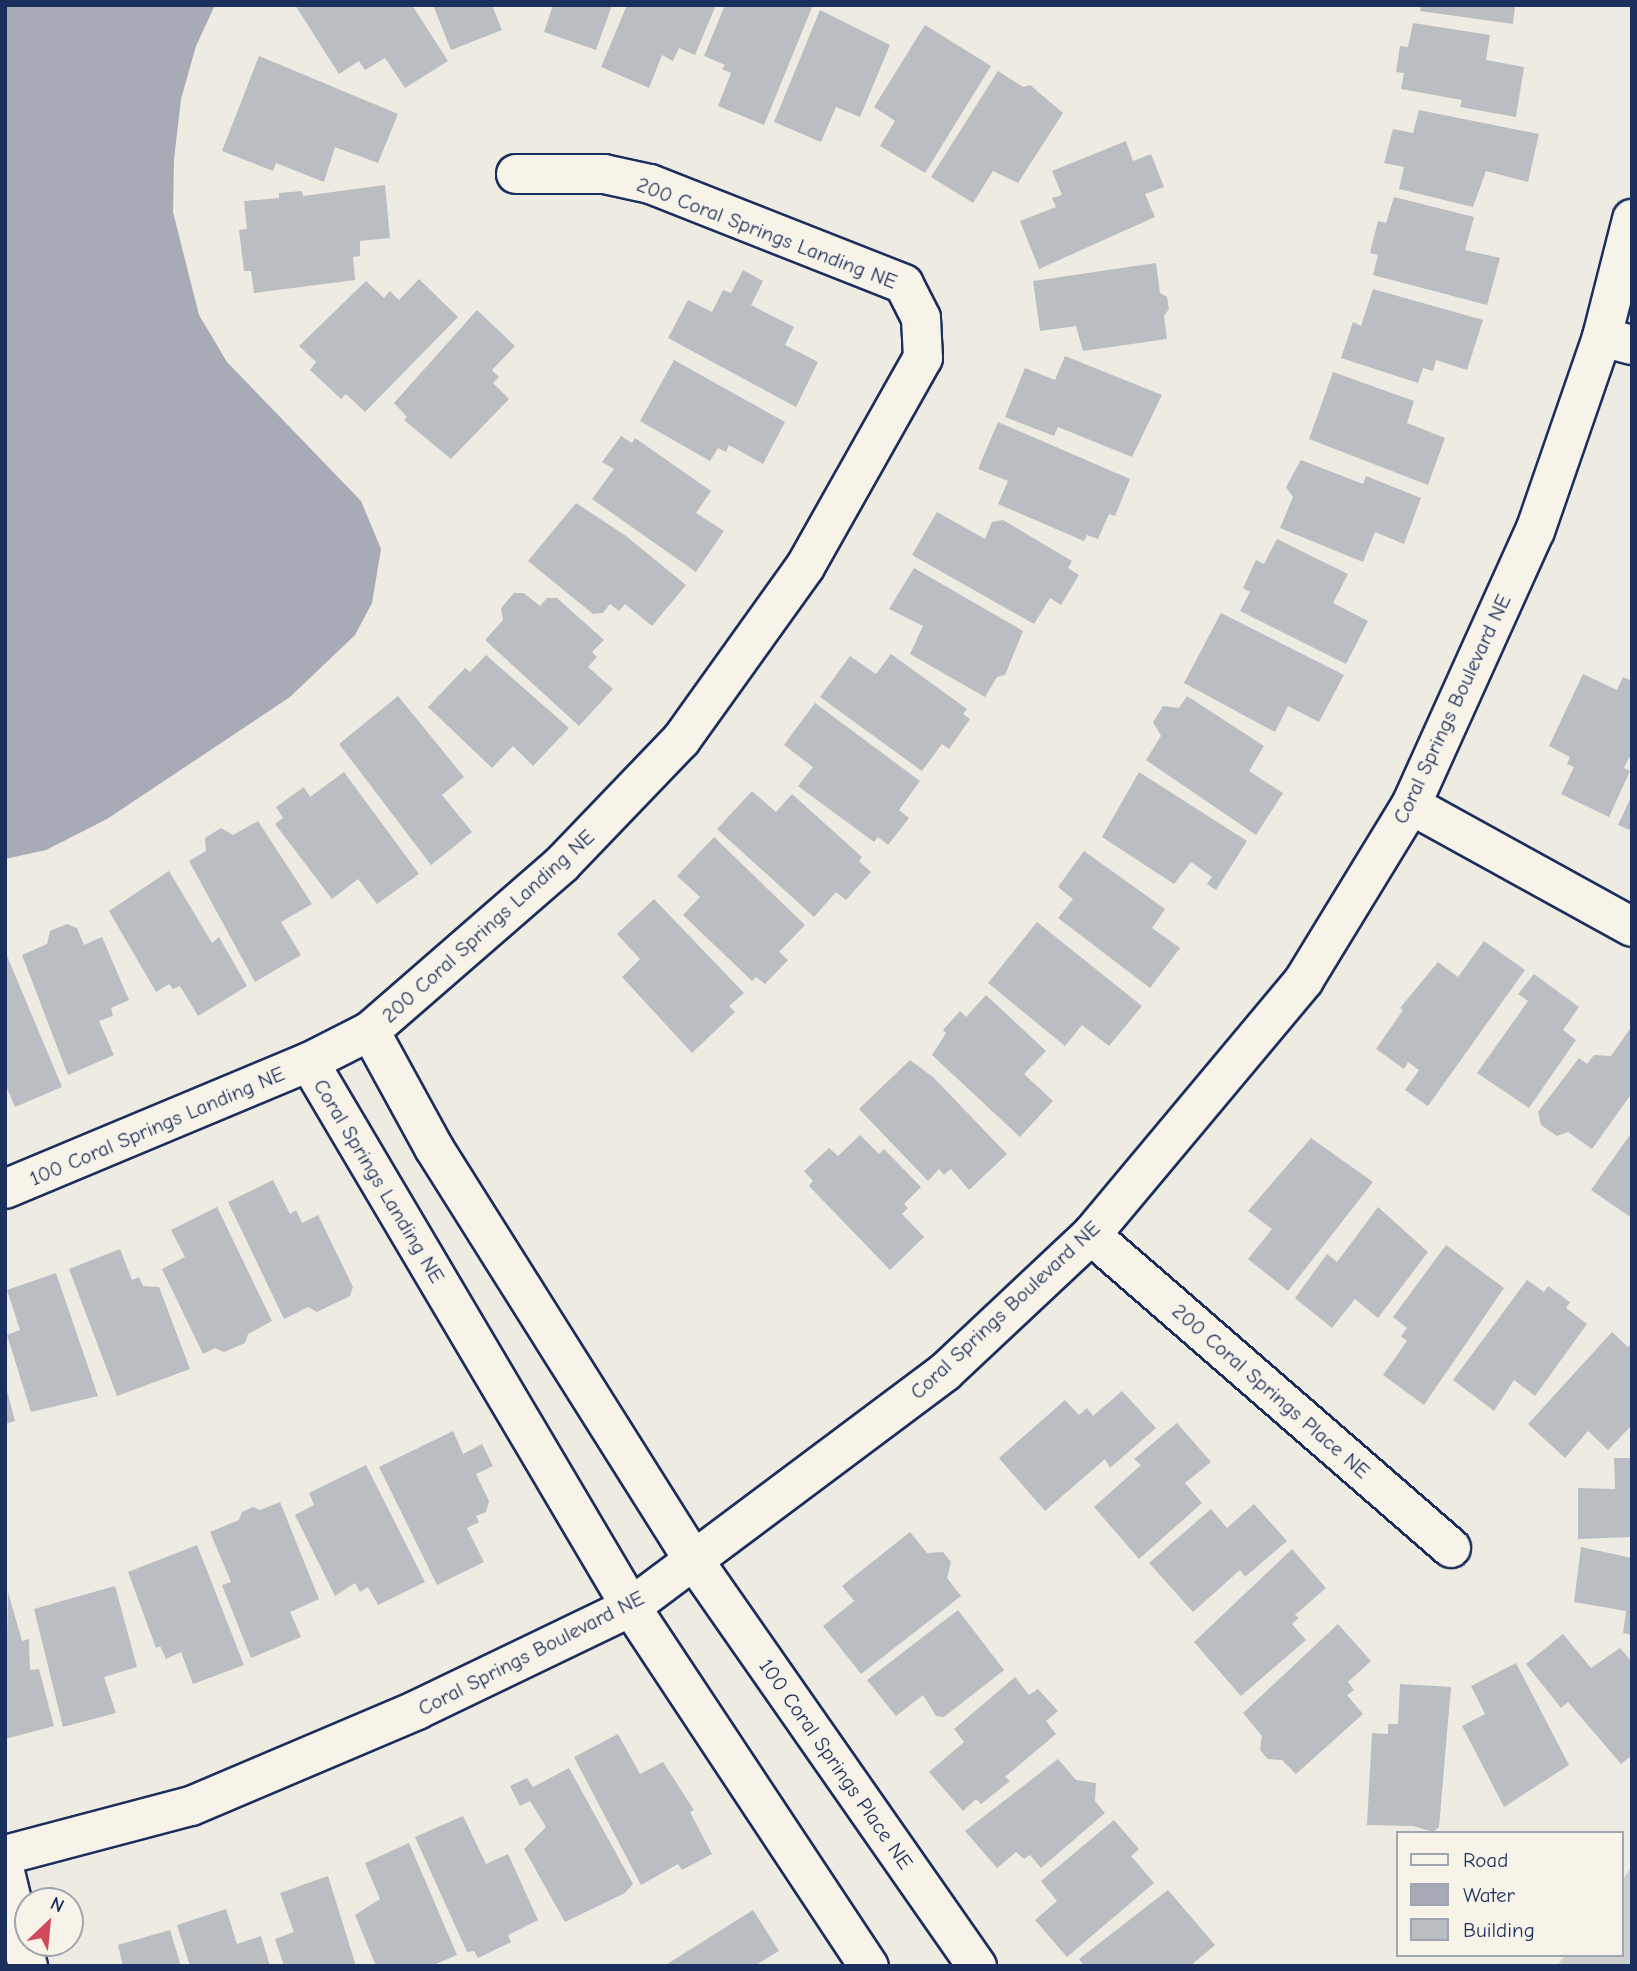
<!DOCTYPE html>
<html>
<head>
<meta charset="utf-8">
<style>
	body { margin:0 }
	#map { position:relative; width:1637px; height:1971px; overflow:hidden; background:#eeebe2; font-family:"Comic Neue",sans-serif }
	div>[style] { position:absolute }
	.green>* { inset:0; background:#cfcfcf }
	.water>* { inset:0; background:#a6abb5 }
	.building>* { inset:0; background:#babdc2 }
	.roads { filter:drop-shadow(2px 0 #1b2f5e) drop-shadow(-2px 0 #1b2f5e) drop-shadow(0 2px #1b2f5e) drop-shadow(0 -2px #1b2f5e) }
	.street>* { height:38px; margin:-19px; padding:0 19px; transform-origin:19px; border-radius:19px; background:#f7f3e8 }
	.secondary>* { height:38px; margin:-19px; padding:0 19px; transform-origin:19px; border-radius:19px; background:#f7f3e8 }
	span { translate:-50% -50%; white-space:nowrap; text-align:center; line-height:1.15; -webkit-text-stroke:5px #f7f3e8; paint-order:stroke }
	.street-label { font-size:21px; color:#1b2f5e }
	.frame { position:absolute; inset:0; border:7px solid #1b2f5e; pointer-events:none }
	.legend { position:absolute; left:1396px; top:1831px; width:228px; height:126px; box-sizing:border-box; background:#f7f3e8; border:2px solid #9fa5b1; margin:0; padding:9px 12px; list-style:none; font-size:21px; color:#1b2f5e }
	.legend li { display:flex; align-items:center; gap:14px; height:35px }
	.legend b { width:35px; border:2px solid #9fa5b1 }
	.north { position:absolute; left:14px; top:1887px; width:70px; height:70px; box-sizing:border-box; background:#f7f3e8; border:2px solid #9fa5b1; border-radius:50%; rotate:26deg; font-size:19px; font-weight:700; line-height:28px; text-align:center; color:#1b2f5e }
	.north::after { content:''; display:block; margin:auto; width:24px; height:32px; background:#d1495b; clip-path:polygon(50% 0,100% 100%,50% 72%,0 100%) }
</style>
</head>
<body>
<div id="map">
	<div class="green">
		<i style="clip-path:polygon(1632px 1867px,1632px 1966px,1557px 1966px,1565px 1955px,1621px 1955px,1621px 1881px)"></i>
	</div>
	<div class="water">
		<i style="clip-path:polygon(5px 5px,215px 5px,196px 46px,181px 99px,174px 160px,173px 212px,199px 315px,227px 362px,361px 501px,381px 549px,372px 603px,355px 635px,290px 697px,107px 819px,46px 850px,5px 859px)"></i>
	</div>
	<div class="building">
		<i style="clip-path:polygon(295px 5px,412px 5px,448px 61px,405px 88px,385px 58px,365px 70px,359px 61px,339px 74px)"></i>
		<i style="clip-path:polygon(433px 5px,492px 5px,502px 30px,451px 50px)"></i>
		<i style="clip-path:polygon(553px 5px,612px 5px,596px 50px,544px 32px)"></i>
		<i style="clip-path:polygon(627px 5px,716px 5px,695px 55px,679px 48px,673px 61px,662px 55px,649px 88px,601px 67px)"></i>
		<i style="clip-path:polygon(725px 5px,813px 5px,764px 125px,718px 106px,731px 73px,722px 69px,725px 65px,704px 56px)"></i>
		<i style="clip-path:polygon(1421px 5px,1515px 5px,1513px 24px,1420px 11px)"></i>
		<i style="clip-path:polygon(820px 10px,890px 45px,860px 117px,836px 107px,821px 142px,774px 122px)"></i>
		<i style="clip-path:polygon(1413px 23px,1490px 35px,1486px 60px,1524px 67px,1516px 117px,1460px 107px,1462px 100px,1401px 89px,1404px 73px,1396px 72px,1400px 46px,1408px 47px)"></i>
		<i style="clip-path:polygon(925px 25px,991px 66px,925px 173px,880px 146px,895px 121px,874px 107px)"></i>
		<i style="clip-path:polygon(259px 56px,398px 114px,378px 163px,335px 147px,324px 182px,276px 163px,273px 171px,222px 151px)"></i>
		<i style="clip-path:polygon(998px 71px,1023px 87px,1030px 85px,1063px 113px,1018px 183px,993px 171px,973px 203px,931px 177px)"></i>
		<i style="clip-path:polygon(1419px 110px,1539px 134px,1528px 182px,1486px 171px,1473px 207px,1399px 189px,1404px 167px,1384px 163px,1393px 129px,1413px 133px)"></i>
		<i style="clip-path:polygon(1126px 141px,1133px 161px,1151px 154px,1164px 187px,1145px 194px,1155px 217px,1039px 269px,1020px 221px,1056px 207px,1052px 198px,1062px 195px,1052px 171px)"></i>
		<i style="clip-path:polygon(385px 185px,390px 238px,360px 241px,360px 256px,353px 257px,355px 280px,254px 293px,251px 271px,244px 271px,239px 230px,247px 229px,244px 201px,279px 198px,279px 193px,302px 191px,303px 196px)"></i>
		<i style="clip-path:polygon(1394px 197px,1474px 217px,1465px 250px,1500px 258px,1487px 305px,1373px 275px,1378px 255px,1370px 253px,1378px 221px,1386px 223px)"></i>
		<i style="clip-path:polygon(1156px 263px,1160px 293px,1167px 297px,1169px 309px,1164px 316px,1167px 339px,1083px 351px,1076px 326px,1040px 331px,1033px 281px)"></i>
		<i style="clip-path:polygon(743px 270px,763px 281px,751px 305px,794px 327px,785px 345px,818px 362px,796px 407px,668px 338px,688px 300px,712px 312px,723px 290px,731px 293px)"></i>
		<i style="clip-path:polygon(419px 279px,458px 317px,365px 412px,346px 394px,341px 399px,310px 370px,316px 362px,299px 346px,366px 281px,384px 298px,390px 291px,399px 300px)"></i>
		<i style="clip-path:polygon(1373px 289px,1483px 320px,1467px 370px,1436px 360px,1433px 371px,1423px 368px,1418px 383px,1341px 358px,1353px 322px,1361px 326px)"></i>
		<i style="clip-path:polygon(477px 310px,515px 346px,492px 370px,499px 377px,493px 383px,509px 399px,451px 459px,404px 420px,407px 417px,394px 403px)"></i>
		<i style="clip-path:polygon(1065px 356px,1162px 395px,1132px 457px,1058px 427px,1054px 436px,1005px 417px,1025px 368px,1055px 380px)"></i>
		<i style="clip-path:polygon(674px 360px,785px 422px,763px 464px,729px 445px,726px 452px,718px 448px,710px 461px,640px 421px)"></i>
		<i style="clip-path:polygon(1333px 372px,1414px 401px,1407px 423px,1445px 438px,1428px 485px,1309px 439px)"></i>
		<i style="clip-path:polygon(998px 422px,1130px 479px,1115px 516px,1109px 514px,1098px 539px,1087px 535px,1084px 541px,998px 504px,1008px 481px,978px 469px)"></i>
		<i style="clip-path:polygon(621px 436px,632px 443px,635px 438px,711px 491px,696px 513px,724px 531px,696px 572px,592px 499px,614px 469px,602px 462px)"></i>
		<i style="clip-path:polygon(1301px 460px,1363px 484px,1366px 476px,1421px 498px,1404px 544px,1375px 532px,1363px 562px,1280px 528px,1293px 497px,1286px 487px)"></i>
		<i style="clip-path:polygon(576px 503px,626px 536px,686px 585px,652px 626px,625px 604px,619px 611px,610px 604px,603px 613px,593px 614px,528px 561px)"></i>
		<i style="clip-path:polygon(937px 512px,985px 539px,992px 522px,1003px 520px,1072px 561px,1068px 568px,1079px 575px,1061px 605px,1050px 598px,1034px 624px,912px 555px)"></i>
		<i style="clip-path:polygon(1277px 539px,1348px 574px,1333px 603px,1368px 621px,1346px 664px,1240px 611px,1250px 592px,1243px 588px,1256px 560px,1264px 564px)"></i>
		<i style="clip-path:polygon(914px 568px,1023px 631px,1005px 675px,997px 677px,985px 697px,910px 654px,923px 626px,889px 609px)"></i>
		<i style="clip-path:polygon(514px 593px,524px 593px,540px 606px,547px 598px,557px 598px,604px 640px,592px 652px,597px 657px,588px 667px,613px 689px,579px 726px,485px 640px,503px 620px,501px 608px)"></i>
		<i style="clip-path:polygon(1221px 613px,1344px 675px,1319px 722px,1288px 706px,1275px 732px,1184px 683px)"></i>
		<i style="clip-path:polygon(891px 654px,967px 709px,963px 714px,970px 719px,949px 749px,942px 744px,922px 771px,820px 697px,850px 656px,876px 674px)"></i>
		<i style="clip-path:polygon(486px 655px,569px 728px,533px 766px,513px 746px,492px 768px,428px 707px,465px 668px,470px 672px)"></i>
		<i style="clip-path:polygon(1583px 674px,1617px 690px,1623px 677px,1632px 681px,1632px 752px,1624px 768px,1630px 771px,1609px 817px,1561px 794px,1574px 767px,1567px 764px,1570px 757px,1549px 746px)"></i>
		<i style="clip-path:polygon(398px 696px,464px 777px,442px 795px,472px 832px,431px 865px,339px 744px)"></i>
		<i style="clip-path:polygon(1187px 696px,1264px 746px,1249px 771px,1283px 793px,1256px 835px,1146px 760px,1161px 736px,1153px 722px,1163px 706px,1179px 708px)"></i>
		<i style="clip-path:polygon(815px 703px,920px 781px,899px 810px,909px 818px,888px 845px,878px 837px,874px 842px,798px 786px,813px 767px,784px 745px)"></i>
		<i style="clip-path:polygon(344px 772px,419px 874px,377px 904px,358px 879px,332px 899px,275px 824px,283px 818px,276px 807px,304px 787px,310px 797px)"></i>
		<i style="clip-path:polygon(1139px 772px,1247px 841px,1216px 890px,1207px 884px,1212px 877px,1191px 862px,1174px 884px,1102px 837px)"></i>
		<i style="clip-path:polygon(752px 791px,776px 812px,792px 794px,862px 857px,859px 861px,871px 872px,846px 900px,836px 892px,814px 917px,717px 829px)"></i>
		<i style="clip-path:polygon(1632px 795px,1632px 831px,1618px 825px)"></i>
		<i style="clip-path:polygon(258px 821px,312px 904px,281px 922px,301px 955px,255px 982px,189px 861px,206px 851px,205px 838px,221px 828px,233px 835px)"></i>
		<i style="clip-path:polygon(714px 837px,805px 925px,779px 952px,788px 960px,765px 984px,756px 977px,752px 981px,683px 915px,700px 897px,677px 876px)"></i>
		<i style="clip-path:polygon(1084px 851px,1165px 909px,1152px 928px,1180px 948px,1150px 988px,1058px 918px,1073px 899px,1058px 887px)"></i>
		<i style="clip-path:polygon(169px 871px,212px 943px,219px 937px,247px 986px,198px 1016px,180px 986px,173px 989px,169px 984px,156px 992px,109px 911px)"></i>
		<i style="clip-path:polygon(654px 899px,744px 993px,729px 1006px,735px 1012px,692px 1053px,622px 977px,640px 959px,617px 934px)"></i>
		<i style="clip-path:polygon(1037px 922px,1142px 1006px,1109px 1046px,1082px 1025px,1065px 1046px,988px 983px)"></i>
		<i style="clip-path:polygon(67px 924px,77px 928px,84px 945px,102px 937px,129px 1000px,111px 1008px,113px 1016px,99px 1021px,114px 1055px,68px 1075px,22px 955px,47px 944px,50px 931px)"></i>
		<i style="clip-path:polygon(1484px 941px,1525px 970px,1428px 1106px,1405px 1090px,1419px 1070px,1408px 1062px,1404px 1069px,1376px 1049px,1403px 1010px,1400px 1008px,1438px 962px,1458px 977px)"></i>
		<i style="clip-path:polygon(5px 951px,62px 1087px,15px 1107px,5px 1084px)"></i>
		<i style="clip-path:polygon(1534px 974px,1579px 1007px,1563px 1030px,1576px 1040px,1529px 1108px,1477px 1073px,1528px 1001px,1518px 994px)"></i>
		<i style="clip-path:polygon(986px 995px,1046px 1051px,1024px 1074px,1053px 1101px,1020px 1137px,932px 1055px,946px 1033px,943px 1030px,960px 1011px,966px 1017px)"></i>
		<i style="clip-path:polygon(1632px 1026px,1632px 1093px,1592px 1149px,1568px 1132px,1557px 1136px,1541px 1125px,1538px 1112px,1579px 1058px,1587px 1064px,1594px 1055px,1611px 1056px)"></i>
		<i style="clip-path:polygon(910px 1060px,933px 1077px,1007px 1154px,969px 1190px,951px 1169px,944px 1175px,939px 1169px,928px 1181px,859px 1109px)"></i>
		<i style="clip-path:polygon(1632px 1132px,1632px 1218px,1591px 1190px)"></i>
		<i style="clip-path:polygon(860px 1135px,879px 1154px,884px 1149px,921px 1187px,904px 1204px,908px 1208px,902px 1214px,924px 1237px,890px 1270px,809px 1186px,813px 1181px,804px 1171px,829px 1148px,838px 1156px)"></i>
		<i style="clip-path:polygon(1311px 1138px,1373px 1182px,1288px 1291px,1248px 1259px,1272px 1229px,1248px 1211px)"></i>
		<i style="clip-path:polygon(273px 1180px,290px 1214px,296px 1210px,302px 1223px,318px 1215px,353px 1287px,350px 1296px,317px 1312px,308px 1307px,284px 1319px,228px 1202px)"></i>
		<i style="clip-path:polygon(217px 1207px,272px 1321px,248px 1334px,245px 1343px,224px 1352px,215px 1348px,203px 1354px,162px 1269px,185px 1257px,171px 1230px)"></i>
		<i style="clip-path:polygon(1378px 1207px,1428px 1252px,1378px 1318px,1355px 1299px,1332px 1328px,1295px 1298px,1327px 1254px,1337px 1262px)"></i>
		<i style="clip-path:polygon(1446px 1245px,1504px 1288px,1424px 1405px,1383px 1375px,1407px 1341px,1401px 1336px,1407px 1328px,1393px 1317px)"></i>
		<i style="clip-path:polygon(120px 1249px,132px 1280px,139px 1277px,143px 1286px,159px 1287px,190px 1369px,117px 1396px,69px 1269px)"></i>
		<i style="clip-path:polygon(56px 1273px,98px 1396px,31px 1412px,7px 1335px,20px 1330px,7px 1290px)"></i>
		<i style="clip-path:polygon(1527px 1280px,1544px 1292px,1548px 1286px,1563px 1297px,1570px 1302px,1566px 1308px,1587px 1324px,1535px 1396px,1514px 1380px,1494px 1411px,1453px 1380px)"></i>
		<i style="clip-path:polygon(1612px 1332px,1628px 1347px,1632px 1343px,1632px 1425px,1608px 1450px,1588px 1431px,1565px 1458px,1528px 1424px)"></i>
		<i style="clip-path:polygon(6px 1387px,15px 1421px,5px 1424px,5px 1388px)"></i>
		<i style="clip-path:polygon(1122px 1391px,1156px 1428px,1110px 1468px,1105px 1459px,1045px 1511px,999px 1458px,1065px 1400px,1079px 1415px,1087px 1408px,1093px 1416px)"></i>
		<i style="clip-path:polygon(1177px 1423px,1211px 1462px,1185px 1483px,1202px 1503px,1139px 1559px,1094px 1507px,1141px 1465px,1134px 1459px)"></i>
		<i style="clip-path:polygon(453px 1431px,463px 1454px,482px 1444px,493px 1466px,476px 1474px,489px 1501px,486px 1512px,476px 1516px,479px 1522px,467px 1528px,484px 1562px,437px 1585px,379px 1467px)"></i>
		<i style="clip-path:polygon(1614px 1458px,1632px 1458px,1632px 1537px,1578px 1539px,1578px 1488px,1615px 1489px)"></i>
		<i style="clip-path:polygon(366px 1465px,425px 1582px,378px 1605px,368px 1587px,360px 1592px,355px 1583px,335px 1596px,295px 1515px,314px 1505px,309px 1493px)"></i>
		<i style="clip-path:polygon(280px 1502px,319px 1599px,290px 1612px,301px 1637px,251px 1658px,222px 1585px,231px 1582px,210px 1532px,239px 1520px,242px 1512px,253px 1507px,260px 1510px)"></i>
		<i style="clip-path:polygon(1254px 1504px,1287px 1541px,1245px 1577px,1240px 1570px,1193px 1612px,1149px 1563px,1211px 1509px,1227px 1528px)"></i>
		<i style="clip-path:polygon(910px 1532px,927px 1553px,943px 1552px,951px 1562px,947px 1578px,961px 1596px,861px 1674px,823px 1626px,854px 1601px,842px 1586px)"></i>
		<i style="clip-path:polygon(197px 1545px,244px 1665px,193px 1684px,181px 1652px,166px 1659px,160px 1646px,156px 1648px,128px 1572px)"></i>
		<i style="clip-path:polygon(1581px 1547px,1632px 1558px,1632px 1635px,1623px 1633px,1626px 1611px,1574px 1602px)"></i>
		<i style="clip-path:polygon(1292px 1549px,1326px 1588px,1295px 1615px,1299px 1618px,1292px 1624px,1306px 1640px,1241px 1696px,1194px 1642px)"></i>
		<i style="clip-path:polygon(115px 1586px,137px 1667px,104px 1677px,116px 1713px,63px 1727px,34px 1609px)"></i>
		<i style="clip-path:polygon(8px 1592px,22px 1641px,29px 1639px,30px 1670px,39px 1669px,54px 1726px,5px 1739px)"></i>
		<i style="clip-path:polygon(958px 1610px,1004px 1670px,944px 1717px,936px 1716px,923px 1695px,896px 1716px,867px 1680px)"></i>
		<i style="clip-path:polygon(1338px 1624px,1371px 1661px,1348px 1682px,1354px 1690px,1347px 1695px,1363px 1714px,1296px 1774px,1282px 1760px,1268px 1759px,1260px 1750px,1262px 1736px,1243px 1713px)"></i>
		<i style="clip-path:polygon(1563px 1634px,1591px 1668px,1620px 1648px,1632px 1662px,1632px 1755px,1621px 1764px,1568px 1702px,1561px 1708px,1526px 1664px)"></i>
		<i style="clip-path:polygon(1516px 1663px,1569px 1765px,1504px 1807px,1462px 1726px,1485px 1714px,1471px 1686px)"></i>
		<i style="clip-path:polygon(1015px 1677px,1029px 1695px,1038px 1689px,1058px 1711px,1046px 1721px,1056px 1734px,1005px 1777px,1010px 1781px,981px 1804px,976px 1799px,963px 1811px,929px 1772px,964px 1742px,954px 1729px)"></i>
		<i style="clip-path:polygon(1400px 1684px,1451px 1687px,1439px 1827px,1433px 1832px,1413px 1826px,1367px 1825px,1372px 1733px,1388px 1734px,1388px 1724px,1398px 1724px)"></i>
		<i style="clip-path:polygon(618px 1734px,640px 1774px,663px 1762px,694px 1810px,690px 1812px,712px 1854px,682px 1870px,678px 1864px,641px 1885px,574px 1757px)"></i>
		<i style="clip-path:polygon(1058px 1759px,1076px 1780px,1096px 1783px,1095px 1801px,1105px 1813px,1041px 1868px,1030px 1855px,1024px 1859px,1016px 1852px,997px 1868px,965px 1831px)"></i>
		<i style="clip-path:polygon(569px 1768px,633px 1884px,625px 1893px,565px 1922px,524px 1849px,546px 1827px,530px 1801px,520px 1806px,510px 1786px,527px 1778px,533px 1787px)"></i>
		<i style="clip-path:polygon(463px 1816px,486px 1864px,508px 1854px,538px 1920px,508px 1935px,511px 1942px,478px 1958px,474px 1951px,467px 1952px,415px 1837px)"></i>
		<i style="clip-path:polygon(1114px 1820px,1139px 1849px,1131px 1856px,1154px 1883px,1067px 1957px,1035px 1920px,1057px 1901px,1041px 1881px)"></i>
		<i style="clip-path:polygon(409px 1843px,457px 1955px,431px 1966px,376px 1966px,355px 1915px,380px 1899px,365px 1863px)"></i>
		<i style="clip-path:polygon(328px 1876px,356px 1966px,284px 1966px,275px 1939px,294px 1932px,280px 1893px)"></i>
		<i style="clip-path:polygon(1168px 1890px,1215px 1945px,1190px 1966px,1084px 1966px,1079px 1959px)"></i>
		<i style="clip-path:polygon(226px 1909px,237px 1944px,261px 1936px,270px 1966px,190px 1966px,177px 1925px)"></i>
		<i style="clip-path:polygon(753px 1910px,779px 1951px,754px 1966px,664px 1966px)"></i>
		<i style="clip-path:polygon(170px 1930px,181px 1966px,123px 1966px,118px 1945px)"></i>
	</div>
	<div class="roads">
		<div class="street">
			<i style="left:1602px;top:337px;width:31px;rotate:15deg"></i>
			<i style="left:1411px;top:805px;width:252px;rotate:28.9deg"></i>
			<i style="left:370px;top:1031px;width:133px;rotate:61.3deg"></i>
			<i style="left:434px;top:1148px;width:489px;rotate:57.8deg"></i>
			<i style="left:695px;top:1562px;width:493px;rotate:55.1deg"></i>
			<i style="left:309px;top:1062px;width:633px;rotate:59.42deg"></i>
			<i style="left:631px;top:1607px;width:431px;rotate:56.5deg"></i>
			<i style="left:5px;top:1189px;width:329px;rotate:-22.7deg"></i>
			<i style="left:309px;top:1062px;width:68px;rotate:-26.9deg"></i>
			<i style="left:370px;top:1031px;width:254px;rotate:-41deg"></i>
			<i style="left:562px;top:864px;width:172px;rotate:-46.2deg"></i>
			<i style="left:681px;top:740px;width:213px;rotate:-54.4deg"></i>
			<i style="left:805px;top:567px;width:240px;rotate:-60.6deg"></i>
			<i style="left:923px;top:358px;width:40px;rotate:-92.9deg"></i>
			<i style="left:921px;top:318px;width:38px;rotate:-117deg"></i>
			<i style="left:904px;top:284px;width:273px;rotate:-158.5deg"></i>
			<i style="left:650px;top:184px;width:47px;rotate:-167.7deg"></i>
			<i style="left:604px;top:174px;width:88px;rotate:180deg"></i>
			<i style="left:1091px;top:1235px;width:477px;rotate:41deg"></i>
			<i style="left:5px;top:1872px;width:97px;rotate:76.3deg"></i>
		</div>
		<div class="secondary">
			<i style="left:5px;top:1855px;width:192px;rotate:-14.8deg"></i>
			<i style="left:191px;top:1806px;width:246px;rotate:-23deg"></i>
			<i style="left:417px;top:1710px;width:237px;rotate:-25.7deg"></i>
			<i style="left:631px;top:1607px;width:392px;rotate:-36.8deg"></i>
			<i style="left:945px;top:1372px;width:200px;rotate:-43.2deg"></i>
			<i style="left:1091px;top:1235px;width:332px;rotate:-50.1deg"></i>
			<i style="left:1304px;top:980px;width:205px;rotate:-58.6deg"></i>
			<i style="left:1411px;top:805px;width:301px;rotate:-65.7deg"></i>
			<i style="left:1535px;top:531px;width:205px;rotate:-70.9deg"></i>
			<i style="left:1602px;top:337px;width:122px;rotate:-75.7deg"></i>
		</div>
	</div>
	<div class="street-label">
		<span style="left:767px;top:233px;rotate:21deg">200 Coral Springs Landing NE</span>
		<span style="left:1452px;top:709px;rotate:-65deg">Coral Springs Boulevard NE</span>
		<span style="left:488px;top:926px;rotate:-42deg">200 Coral Springs Landing NE</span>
		<span style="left:157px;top:1126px;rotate:-23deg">100 Coral Springs Landing NE</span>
		<span style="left:379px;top:1181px;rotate:59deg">Coral Springs Landing NE</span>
		<span style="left:1005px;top:1310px;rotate:-43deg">Coral Springs Boulevard NE</span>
		<span style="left:1271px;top:1391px;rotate:41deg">200 Coral Springs Place NE</span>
		<span style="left:531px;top:1653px;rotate:-27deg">Coral Springs Boulevard NE</span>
		<span style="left:836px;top:1764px;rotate:55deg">100 Coral Springs Place NE</span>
	</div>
	<div class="frame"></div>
	<ul class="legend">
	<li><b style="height:9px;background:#f7f3e8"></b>Road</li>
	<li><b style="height:19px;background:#a6abb5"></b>Water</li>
	<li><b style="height:19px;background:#babdc2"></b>Building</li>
	</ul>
	<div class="north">N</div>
</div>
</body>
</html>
